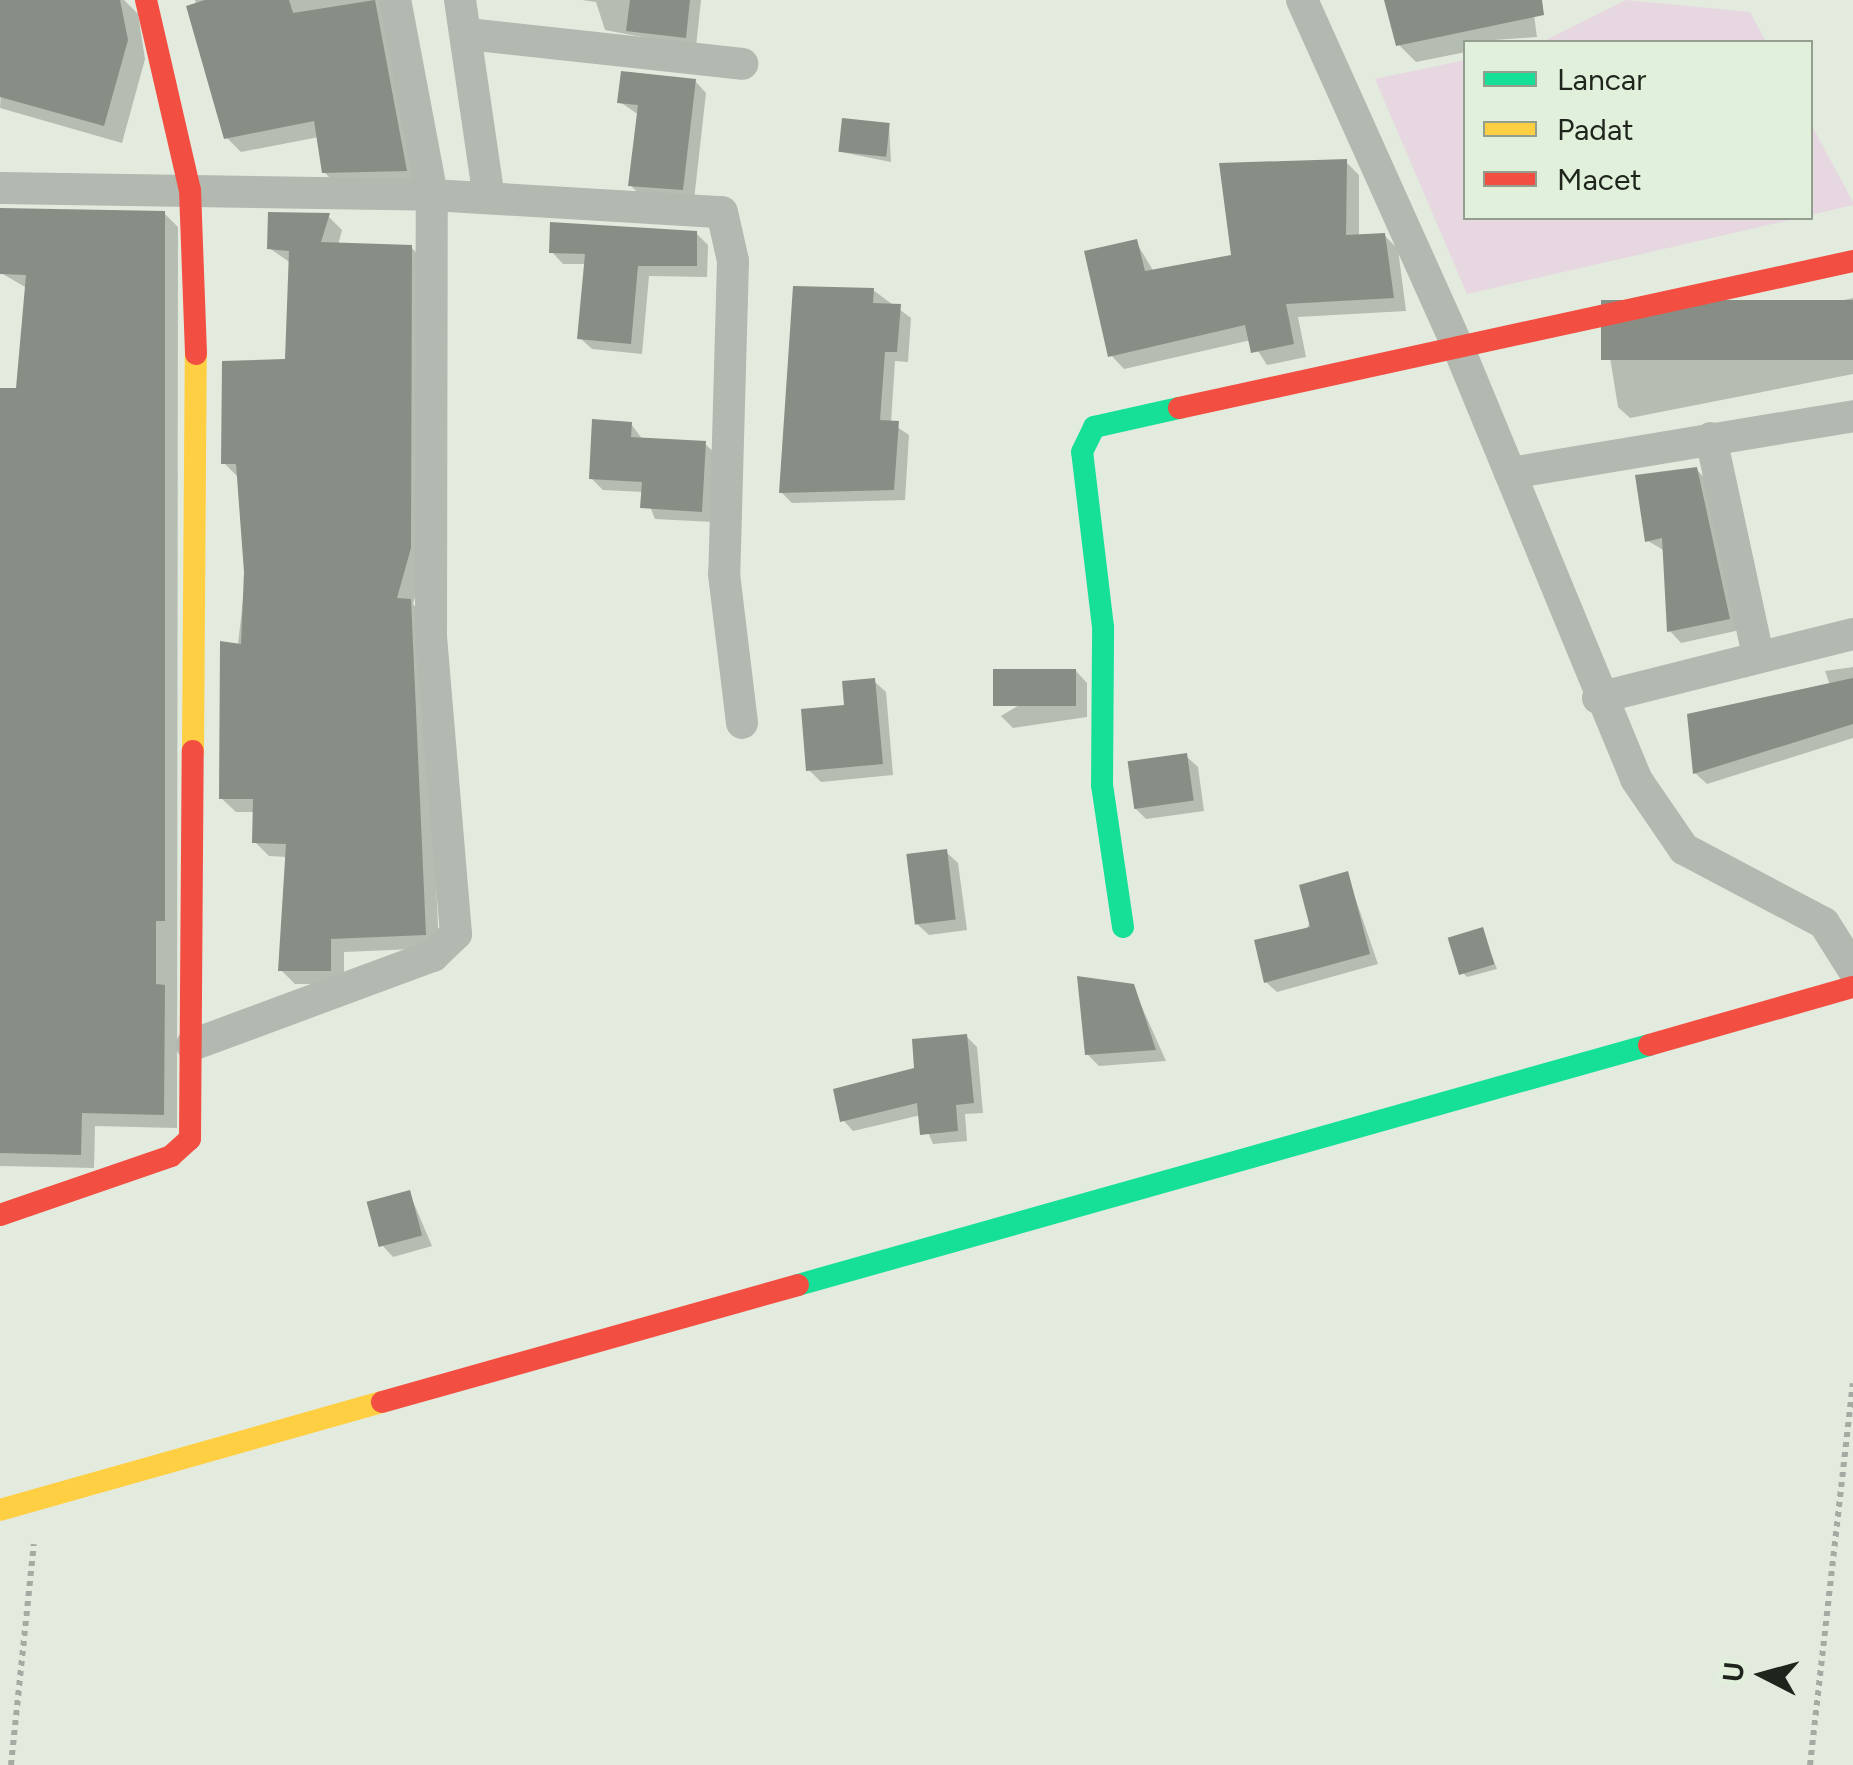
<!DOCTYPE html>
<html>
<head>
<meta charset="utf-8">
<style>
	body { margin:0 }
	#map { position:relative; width:1853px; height:1765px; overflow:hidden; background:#e3ebdf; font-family:Figtree,sans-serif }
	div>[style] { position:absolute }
	.green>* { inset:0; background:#e7d7e0 }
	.shadow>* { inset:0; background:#0003 }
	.building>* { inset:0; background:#888e85; transform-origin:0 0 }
	.path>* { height:6px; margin-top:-3px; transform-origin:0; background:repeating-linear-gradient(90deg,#a5aaa3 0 5px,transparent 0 10px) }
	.street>* { height:32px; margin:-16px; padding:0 16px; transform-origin:16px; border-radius:16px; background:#b3b8b0 }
	.fast>* { height:22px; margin:-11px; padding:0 11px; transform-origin:11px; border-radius:11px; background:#16e098 }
	.slow>* { height:22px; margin:-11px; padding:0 11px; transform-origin:11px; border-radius:11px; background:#ffcf43 }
	.jam>* { height:22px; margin:-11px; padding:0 11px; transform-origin:11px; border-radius:11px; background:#f24e42 }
	span { translate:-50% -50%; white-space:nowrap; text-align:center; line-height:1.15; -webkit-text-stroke:10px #e1f0da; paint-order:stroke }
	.legend { position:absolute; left:1463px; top:40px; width:350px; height:180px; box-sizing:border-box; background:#e1f0da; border:2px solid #939e8e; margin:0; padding:12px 18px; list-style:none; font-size:30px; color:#1f241c }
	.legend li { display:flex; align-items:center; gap:20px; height:50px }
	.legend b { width:50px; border:2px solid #939e8e }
	.north { position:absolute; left:1713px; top:1625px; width:100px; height:100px; -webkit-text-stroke:8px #e1f0da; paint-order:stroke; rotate:276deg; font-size:28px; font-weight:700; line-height:40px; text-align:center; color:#1f241c }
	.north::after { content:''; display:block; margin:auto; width:35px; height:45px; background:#1f241c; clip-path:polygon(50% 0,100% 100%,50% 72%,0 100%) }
</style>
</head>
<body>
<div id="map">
	<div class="green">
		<i style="clip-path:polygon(1626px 0,1750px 12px,1766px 42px,1542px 42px)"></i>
		<i style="clip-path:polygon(1465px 60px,1466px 218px,1799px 218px,1467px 294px,1375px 79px)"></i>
		<i style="clip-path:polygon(1811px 124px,1853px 202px,1853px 205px,1811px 215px)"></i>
	</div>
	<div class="shadow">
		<i style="clip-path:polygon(6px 0,124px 0,138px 14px,145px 59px,122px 143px,0 108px)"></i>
		<i style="clip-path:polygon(195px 0,387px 0,420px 185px,339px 187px,324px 172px,319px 137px,241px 152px,226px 137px)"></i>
		<i style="clip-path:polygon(582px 0,701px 0,696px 47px,605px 30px,596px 2px)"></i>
		<i style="clip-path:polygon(1386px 0,1532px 0,1537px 37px,1466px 42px,1466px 52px,1416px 62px,1398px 44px)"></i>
		<i style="clip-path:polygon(695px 81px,706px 93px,694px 200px,642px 197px,631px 186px,639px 115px,620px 102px)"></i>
		<i style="clip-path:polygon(889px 125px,891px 162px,841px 152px)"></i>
		<i style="clip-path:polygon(1346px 162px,1359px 175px,1359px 237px,1384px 235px,1398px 249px,1406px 311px,1298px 317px,1306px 357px,1267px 365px,1251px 340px,1124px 369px,1111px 355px,1136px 242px,1154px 272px,1234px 257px)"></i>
		<i style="clip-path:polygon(164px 213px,178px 227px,177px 1128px,95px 1126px,94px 1168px,0 1166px,0 391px,18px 390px,27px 288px,1px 273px)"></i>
		<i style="clip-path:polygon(328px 216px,342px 230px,338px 245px,411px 247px,425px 262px,425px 564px,413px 604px,424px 616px,439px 948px,344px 952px,344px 984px,295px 984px,281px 970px,287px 857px,269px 856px,255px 842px,255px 812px,236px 812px,221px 798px,246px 572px,238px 477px,224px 463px,288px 362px,291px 263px,269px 248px)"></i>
		<i style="clip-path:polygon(696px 233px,708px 245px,707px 277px,649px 276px,642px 354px,592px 349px,580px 338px,586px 264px,563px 264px,552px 252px)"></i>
		<i style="clip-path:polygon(873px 290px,911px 318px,908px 362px,895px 361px,891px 423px,909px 435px,905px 500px,792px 503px,781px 492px)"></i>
		<i style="clip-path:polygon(1853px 298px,1853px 374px,1630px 418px,1618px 407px,1609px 351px)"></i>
		<i style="clip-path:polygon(631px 424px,643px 440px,705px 444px,717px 455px,713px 522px,655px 519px,644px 492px,603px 490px,591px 478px)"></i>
		<i style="clip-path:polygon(1696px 469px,1708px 481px,1740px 630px,1681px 643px,1670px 631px,1665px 551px,1648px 541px)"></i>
		<i style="clip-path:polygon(1853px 667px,1853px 738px,1707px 784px,1695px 773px,1830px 685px,1825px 671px)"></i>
		<i style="clip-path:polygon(1076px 671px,1087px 683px,1087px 717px,1013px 728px,1001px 716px)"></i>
		<i style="clip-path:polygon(874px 681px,886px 692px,893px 775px,821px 782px,809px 770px)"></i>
		<i style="clip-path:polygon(1186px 756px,1198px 767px,1204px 811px,1146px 819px,1134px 807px)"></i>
		<i style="clip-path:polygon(946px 852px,958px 863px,967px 930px,929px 935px,917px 924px)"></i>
		<i style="clip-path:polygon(1347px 874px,1378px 964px,1277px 992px,1266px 982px)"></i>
		<i style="clip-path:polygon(1482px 930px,1497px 969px,1467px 977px,1462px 972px)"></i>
		<i style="clip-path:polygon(1133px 987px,1166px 1061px,1099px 1066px,1087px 1054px)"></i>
		<i style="clip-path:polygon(966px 1036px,977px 1047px,983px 1113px,965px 1114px,967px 1141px,933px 1144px,921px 1115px,853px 1131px,843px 1120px)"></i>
		<i style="clip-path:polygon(409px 1192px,432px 1246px,393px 1257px,382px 1245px)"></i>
	</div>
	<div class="building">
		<i style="clip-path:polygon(0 0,120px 0,128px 40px,104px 126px,0 97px)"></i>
		<i style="clip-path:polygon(205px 0,289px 0,293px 13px,375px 0,407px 171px,322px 173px,314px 121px,224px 139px,186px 6px)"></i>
		<i style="clip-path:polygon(630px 0,690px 0,686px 38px,626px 31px)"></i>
		<i style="clip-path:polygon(1384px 0,1542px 0,1544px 15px,1396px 46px)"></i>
		<i style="clip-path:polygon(621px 71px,696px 79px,683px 190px,628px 186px,638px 105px,617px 103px)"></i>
		<i style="left:842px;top:118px;width:48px;height:34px;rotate:6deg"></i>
		<i style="clip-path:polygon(1347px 159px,1346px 235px,1385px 233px,1394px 298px,1286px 304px,1294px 344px,1251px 353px,1245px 325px,1108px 357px,1084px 251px,1137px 239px,1145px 271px,1231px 255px,1219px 163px)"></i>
		<i style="clip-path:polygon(0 208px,165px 211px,165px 921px,156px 921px,156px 984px,165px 985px,164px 1115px,82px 1113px,81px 1155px,0 1153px,0 388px,16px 388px,26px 275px,0 274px)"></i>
		<i style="clip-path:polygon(268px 212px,330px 213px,321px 242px,412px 245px,411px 548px,397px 598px,411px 599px,426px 935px,331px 939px,331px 971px,278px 971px,286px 844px,252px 843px,253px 799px,219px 799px,220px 641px,241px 644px,244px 572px,236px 464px,221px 464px,222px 361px,285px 359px,289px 251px,267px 249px)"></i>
		<i style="clip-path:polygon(550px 222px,697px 231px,697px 266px,638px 266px,631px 344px,577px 339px,585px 254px,549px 253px)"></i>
		<i style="clip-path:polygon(793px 286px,874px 288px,873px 303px,901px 304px,897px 352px,885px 352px,880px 420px,899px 421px,894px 490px,779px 493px)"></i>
		<i style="left:1853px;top:300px;width:60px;height:252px;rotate:90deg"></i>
		<i style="clip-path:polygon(592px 419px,632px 422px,631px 437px,706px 441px,702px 512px,640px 508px,642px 482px,589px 479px)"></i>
		<i style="clip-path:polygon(1697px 467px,1730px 619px,1667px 632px,1662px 538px,1645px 542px,1635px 475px)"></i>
		<i style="left:1076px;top:669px;width:37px;height:83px;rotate:90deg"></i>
		<i style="clip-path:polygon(875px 678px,883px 764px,806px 771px,801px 709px,844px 705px,842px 681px)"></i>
		<i style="clip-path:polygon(1853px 678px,1853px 724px,1693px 774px,1687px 714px)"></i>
		<i style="left:1187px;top:753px;width:48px;height:60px;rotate:82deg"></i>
		<i style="left:947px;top:849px;width:71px;height:41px;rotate:83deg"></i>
		<i style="clip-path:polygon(1348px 871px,1370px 954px,1264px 983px,1254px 940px,1310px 927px,1299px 885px)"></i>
		<i style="left:1483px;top:927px;width:39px;height:37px;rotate:73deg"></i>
		<i style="clip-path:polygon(1077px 976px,1134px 984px,1156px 1050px,1085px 1055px)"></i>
		<i style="clip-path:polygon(967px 1034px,974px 1103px,956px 1105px,958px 1131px,920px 1135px,917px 1103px,840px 1122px,833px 1089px,914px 1068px,912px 1039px)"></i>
		<i style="left:410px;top:1190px;width:47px;height:45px;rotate:75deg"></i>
	</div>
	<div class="path">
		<i style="left:11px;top:1765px;width:222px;rotate:-84.1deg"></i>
		<i style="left:1810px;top:1765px;width:384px;rotate:-83.6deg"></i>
	</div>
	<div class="street">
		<i style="left:460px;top:0;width:200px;rotate:81.7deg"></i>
		<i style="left:1302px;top:0;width:383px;rotate:65.8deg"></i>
		<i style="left:1459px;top:349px;width:465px;rotate:67.6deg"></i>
		<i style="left:1636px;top:779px;width:85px;rotate:55.6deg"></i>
		<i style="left:1684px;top:849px;width:158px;rotate:27.9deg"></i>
		<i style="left:1824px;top:923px;width:54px;rotate:57.8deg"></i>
		<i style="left:468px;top:34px;width:276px;rotate:6.2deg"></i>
		<i style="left:0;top:188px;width:432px;rotate:0.9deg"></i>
		<i style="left:432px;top:195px;width:290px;rotate:3.4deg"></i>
		<i style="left:722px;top:212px;width:50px;rotate:77.3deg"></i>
		<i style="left:733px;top:261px;width:313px;rotate:91.6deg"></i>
		<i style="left:724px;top:574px;width:150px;rotate:83.1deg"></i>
		<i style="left:1711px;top:438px;width:223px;rotate:77.8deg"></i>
		<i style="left:1510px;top:473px;width:348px;rotate:-9.4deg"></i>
		<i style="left:1598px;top:698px;width:263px;rotate:-14.1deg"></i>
		<i style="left:192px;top:1045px;width:257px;rotate:-20.3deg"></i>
		<i style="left:433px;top:956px;width:32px;rotate:-44deg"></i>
		<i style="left:456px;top:934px;width:297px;rotate:-94.8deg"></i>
		<i style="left:431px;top:638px;width:443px;rotate:-89.9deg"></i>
		<i style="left:432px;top:195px;width:198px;rotate:-100.7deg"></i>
	</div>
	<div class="fast">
		<i style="left:1123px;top:927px;width:144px;rotate:-98.4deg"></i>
		<i style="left:1102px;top:785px;width:158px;rotate:-89.6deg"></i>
		<i style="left:1103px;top:627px;width:176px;rotate:-96.8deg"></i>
		<i style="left:1082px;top:452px;width:28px;rotate:-64deg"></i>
		<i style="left:1094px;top:427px;width:87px;rotate:-12.6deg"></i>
		<i style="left:798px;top:1285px;width:884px;rotate:-15.75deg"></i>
	</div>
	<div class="slow">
		<i style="left:193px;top:751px;width:397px;rotate:-89.6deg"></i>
		<i style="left:0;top:1510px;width:397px;rotate:-15.8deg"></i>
	</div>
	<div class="jam">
		<i style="left:146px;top:0;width:195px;rotate:77deg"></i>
		<i style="left:190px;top:190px;width:164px;rotate:87.9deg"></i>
		<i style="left:1179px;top:408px;width:690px;rotate:-12.3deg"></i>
		<i style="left:1649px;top:1045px;width:212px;rotate:-15.9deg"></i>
		<i style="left:0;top:1215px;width:181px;rotate:-19deg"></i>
		<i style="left:171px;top:1156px;width:25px;rotate:-42deg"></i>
		<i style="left:190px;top:1139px;width:388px;rotate:-89.6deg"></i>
		<i style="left:382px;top:1402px;width:432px;rotate:-15.7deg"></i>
	</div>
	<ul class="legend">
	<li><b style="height:12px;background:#16e098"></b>Lancar</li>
	<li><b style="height:12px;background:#ffcf43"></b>Padat</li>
	<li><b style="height:12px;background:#f24e42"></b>Macet</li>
	</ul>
	<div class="north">U</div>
</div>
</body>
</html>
